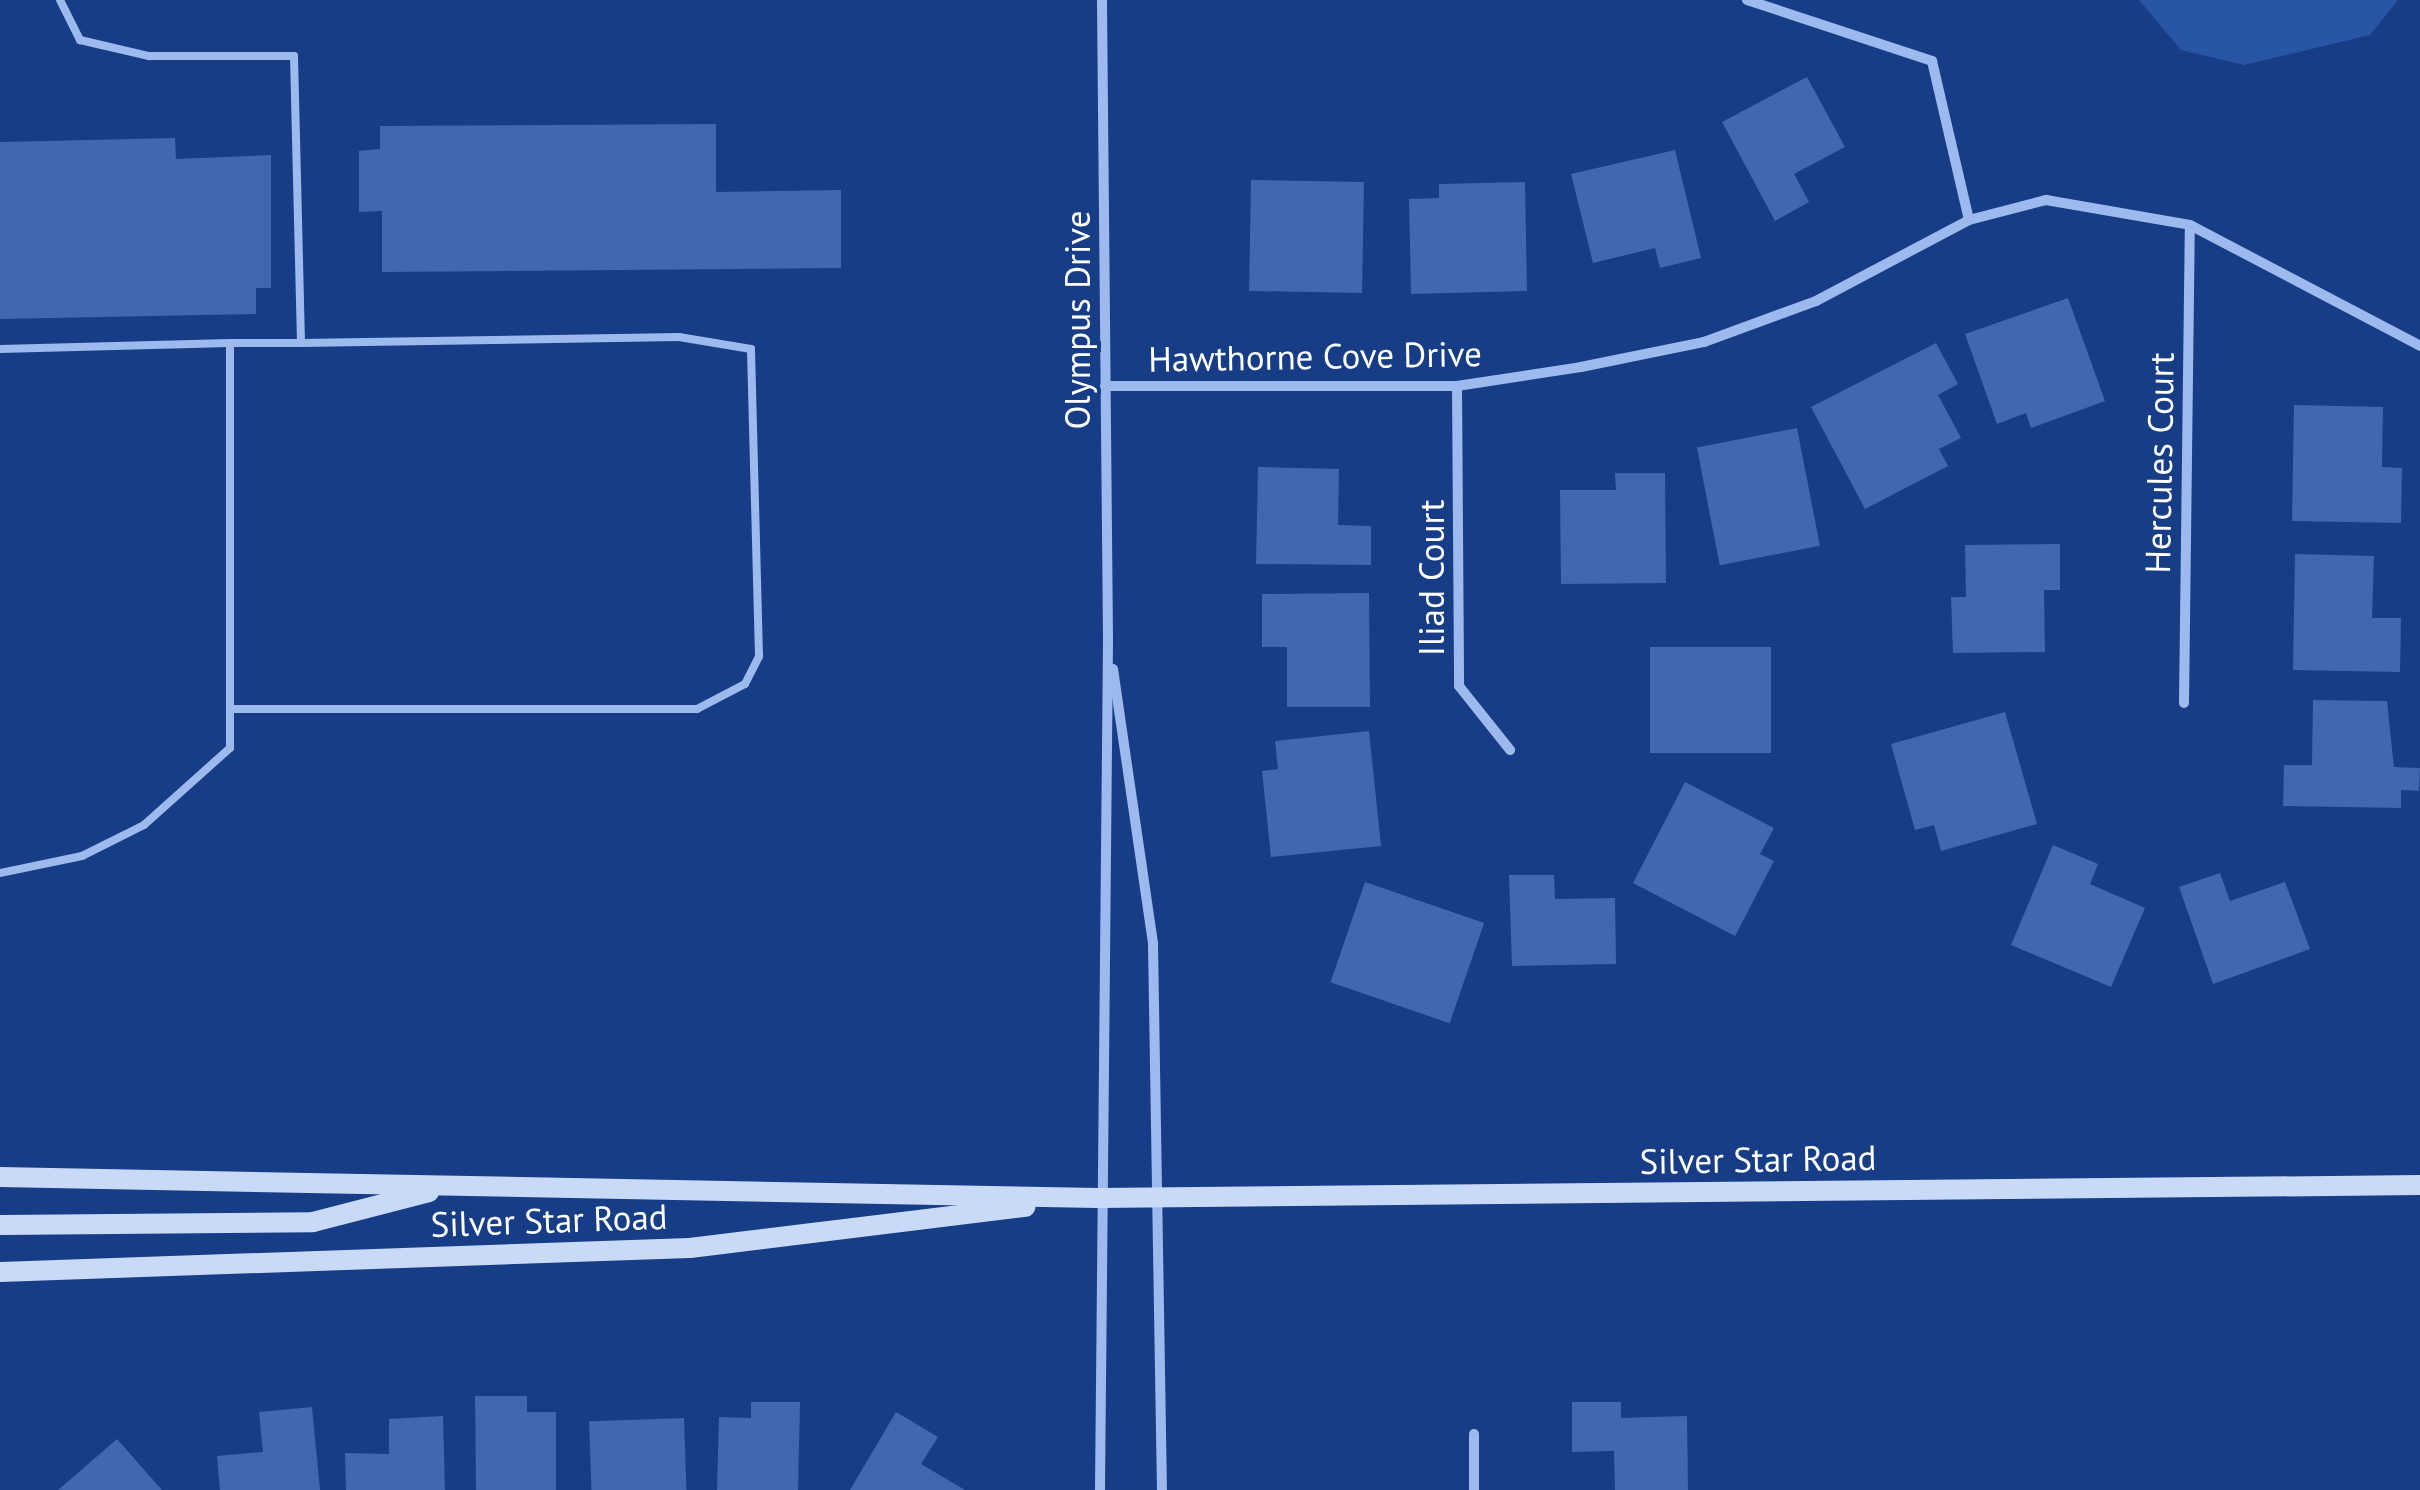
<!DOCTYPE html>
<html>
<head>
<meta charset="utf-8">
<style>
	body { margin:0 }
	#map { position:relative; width:2420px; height:1490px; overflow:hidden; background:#173d86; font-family:"PT Sans",sans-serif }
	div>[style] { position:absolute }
	.green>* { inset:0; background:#2956a4 }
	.building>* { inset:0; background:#3f68af; transform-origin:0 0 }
	.service>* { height:8px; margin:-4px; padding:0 4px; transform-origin:4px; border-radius:4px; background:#9cbaed }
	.minor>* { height:10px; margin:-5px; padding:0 5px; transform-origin:5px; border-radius:5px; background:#9cbaed }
	.secondary>* { height:20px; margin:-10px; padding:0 10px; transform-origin:10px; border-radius:10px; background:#c9daf9 }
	span { translate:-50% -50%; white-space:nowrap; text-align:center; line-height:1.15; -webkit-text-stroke:8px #173d86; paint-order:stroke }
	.street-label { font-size:35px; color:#fff }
</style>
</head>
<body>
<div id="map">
	<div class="green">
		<i style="clip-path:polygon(2139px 0,2398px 0,2370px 35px,2244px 65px,2181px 50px)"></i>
	</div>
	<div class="building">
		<i style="clip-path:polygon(1807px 77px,1845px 147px,1794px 174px,1809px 202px,1775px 221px,1722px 122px)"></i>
		<i style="clip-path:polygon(716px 124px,716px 192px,841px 190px,841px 268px,382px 272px,382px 211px,359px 212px,359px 151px,380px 149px,380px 126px)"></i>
		<i style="clip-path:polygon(175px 138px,176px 159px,271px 155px,271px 288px,256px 288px,256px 314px,0 319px,0 142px)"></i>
		<i style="clip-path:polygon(1675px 150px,1701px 258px,1660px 268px,1655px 248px,1593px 263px,1571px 174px)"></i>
		<i style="left:1251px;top:180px;width:113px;height:111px;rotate:1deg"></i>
		<i style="clip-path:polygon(1525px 182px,1527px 291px,1411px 294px,1409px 199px,1439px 198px,1439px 184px)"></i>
		<i style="clip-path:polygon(2068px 298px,2105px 401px,2031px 428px,2026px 413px,1997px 424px,1965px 334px)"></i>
		<i style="clip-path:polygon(1936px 343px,1958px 384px,1938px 395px,1961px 438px,1939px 449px,1948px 466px,1865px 509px,1811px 407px)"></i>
		<i style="clip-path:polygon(2294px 405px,2383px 407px,2382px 467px,2402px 468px,2401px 523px,2292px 521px)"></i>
		<i style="left:1797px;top:428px;width:120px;height:102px;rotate:79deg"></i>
		<i style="clip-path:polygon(1258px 467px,1339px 469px,1338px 525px,1371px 526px,1371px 565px,1256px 564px)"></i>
		<i style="clip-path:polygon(1615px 473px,1665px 473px,1666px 583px,1561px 584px,1560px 490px,1616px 490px)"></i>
		<i style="clip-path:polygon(2060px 544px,2060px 590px,2044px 590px,2045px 652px,1953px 653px,1951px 597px,1966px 597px,1965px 545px)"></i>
		<i style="clip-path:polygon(2295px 554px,2374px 556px,2372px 618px,2401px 618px,2400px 672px,2293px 670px)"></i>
		<i style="clip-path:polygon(1369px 593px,1370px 707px,1287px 707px,1287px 647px,1262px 647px,1262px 594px)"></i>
		<i style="left:1650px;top:647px;width:121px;height:106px"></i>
		<i style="clip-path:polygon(2313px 700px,2387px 701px,2394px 767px,2420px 768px,2419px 791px,2401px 790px,2401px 808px,2283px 806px,2284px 765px,2312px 765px)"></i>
		<i style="clip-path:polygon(2005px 712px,2037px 824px,1941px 851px,1934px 825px,1915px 830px,1891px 744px)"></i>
		<i style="clip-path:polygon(1369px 731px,1381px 846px,1271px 857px,1262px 771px,1278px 769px,1275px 741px)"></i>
		<i style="clip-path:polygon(1685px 782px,1774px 828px,1760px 854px,1774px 861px,1735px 936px,1633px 883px)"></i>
		<i style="clip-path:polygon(2053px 845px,2098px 864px,2090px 884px,2145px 908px,2111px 987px,2011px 945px)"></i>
		<i style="clip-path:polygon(2220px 873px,2230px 901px,2285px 882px,2310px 949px,2213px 984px,2179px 887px)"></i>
		<i style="clip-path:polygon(1509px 875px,1554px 875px,1555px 899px,1615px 898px,1616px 964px,1512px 966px)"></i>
		<i style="left:1365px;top:882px;width:126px;height:106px;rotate:19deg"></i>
		<i style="clip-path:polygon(475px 1396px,527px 1396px,527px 1412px,556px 1412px,556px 1490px,476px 1490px)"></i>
		<i style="clip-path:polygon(751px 1402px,800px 1402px,798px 1490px,717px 1490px,719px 1417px,751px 1418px)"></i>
		<i style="clip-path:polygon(1572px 1402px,1621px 1402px,1621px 1418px,1687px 1416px,1688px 1490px,1615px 1490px,1614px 1451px,1572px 1452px)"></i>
		<i style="clip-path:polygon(312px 1407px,320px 1490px,220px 1490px,217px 1456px,263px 1452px,259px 1412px)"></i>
		<i style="clip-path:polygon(896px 1412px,938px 1437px,921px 1464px,965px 1490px,850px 1490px)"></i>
		<i style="clip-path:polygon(443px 1416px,445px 1490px,346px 1490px,345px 1453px,389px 1454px,389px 1419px)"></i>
		<i style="left:684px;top:1418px;width:72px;height:95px;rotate:88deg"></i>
		<i style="clip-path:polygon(117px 1439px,162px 1490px,58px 1490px)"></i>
	</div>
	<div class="service">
		<i style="left:60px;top:0;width:45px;rotate:63.4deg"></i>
		<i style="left:80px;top:40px;width:71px;rotate:13.1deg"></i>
		<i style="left:149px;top:56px;width:145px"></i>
		<i style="left:294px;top:56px;width:287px;rotate:88.6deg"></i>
		<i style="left:301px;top:343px;width:71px;rotate:180deg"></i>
		<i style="left:0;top:349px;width:230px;rotate:-1.5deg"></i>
		<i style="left:230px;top:343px;width:405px;rotate:90deg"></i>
		<i style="left:230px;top:748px;width:115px;rotate:138.2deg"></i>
		<i style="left:144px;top:825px;width:69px;rotate:153.4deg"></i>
		<i style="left:82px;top:856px;width:84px;rotate:168.3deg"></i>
		<i style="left:230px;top:709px;width:467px"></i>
		<i style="left:697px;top:709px;width:54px;rotate:-27.5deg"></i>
		<i style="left:745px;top:684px;width:31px;rotate:-63deg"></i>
		<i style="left:759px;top:656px;width:307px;rotate:-91.5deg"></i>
		<i style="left:751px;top:349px;width:73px;rotate:-170.5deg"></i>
		<i style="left:679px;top:337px;width:378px;rotate:179.1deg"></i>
	</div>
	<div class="minor">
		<i style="left:1747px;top:0;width:195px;rotate:18.2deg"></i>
		<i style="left:1932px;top:61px;width:163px;rotate:76.9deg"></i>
		<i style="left:1105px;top:386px;width:352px"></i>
		<i style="left:1457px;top:386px;width:125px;rotate:-8.7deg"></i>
		<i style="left:1581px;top:367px;width:126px;rotate:-11.5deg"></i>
		<i style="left:1704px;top:342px;width:119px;rotate:-20.1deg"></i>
		<i style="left:1816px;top:301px;width:173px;rotate:-27.9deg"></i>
		<i style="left:1969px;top:220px;width:80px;rotate:-14.6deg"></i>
		<i style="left:2046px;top:200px;width:146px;rotate:9.8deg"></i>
		<i style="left:2190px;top:225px;width:260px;rotate:27.7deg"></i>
		<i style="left:1457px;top:386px;width:300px;rotate:89.6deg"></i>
		<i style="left:1459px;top:686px;width:82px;rotate:51.4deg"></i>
		<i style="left:1113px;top:669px;width:278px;rotate:81.7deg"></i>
		<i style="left:1153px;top:944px;width:546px;rotate:89.06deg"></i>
		<i style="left:2184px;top:703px;width:478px;rotate:-89.3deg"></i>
		<i style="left:1100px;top:1490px;width:851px;rotate:-89.46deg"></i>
		<i style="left:1108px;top:639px;width:639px;rotate:-90.54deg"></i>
		<i style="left:1474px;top:1490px;width:56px;rotate:-90deg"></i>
	</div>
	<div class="secondary">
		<i style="left:0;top:1177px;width:1098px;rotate:1.1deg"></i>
		<i style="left:1098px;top:1198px;width:1322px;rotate:-0.56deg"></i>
		<i style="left:0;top:1225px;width:313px;rotate:-0.5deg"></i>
		<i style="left:313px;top:1222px;width:120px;rotate:-14.5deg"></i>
		<i style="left:0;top:1272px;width:690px;rotate:-1.99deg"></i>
		<i style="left:690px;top:1248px;width:338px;rotate:-7deg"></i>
	</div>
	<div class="street-label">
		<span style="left:1077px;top:320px;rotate:-90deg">Olympus Drive</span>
		<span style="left:1315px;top:356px;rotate:-1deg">Hawthorne Cove Drive</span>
		<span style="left:2159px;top:463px;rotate:-89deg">Hercules Court</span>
		<span style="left:1431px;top:578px;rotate:-90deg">Iliad Court</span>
		<span style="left:1758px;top:1159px;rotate:-1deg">Silver Star Road</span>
		<span style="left:549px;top:1220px;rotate:-2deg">Silver Star Road</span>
	</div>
</div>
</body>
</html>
